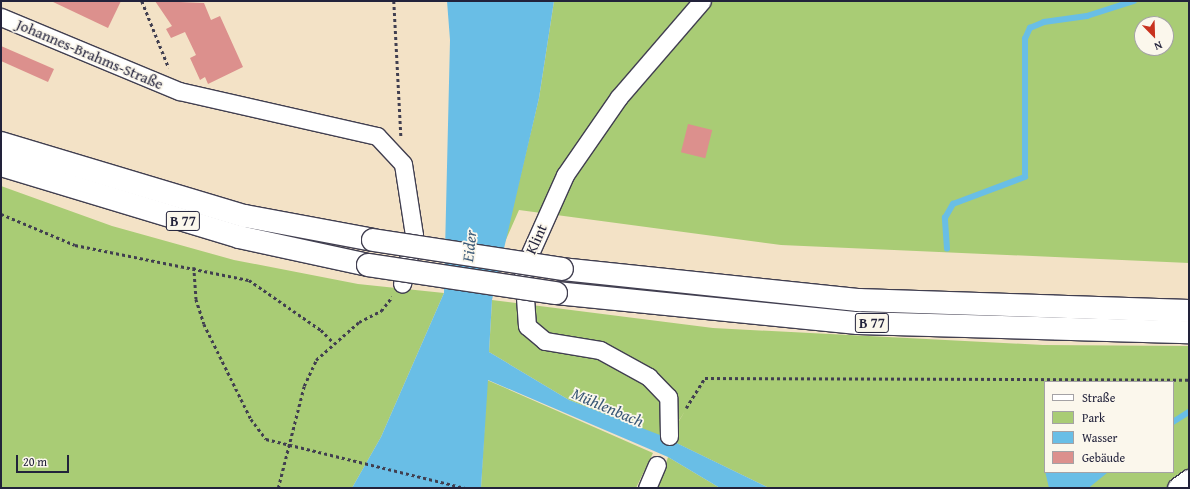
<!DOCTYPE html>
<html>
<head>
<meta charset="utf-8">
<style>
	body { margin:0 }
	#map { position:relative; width:1190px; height:489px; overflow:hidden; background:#f3e2c6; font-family:"Gentium Book Plus",serif }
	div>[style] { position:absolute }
	.green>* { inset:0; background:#a9cc75 }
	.water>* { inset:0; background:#69bee6 }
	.stream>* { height:5.5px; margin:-2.75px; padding:0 2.75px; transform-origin:2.75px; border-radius:2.75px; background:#69bee6 }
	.building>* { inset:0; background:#dc908d; transform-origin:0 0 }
	.path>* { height:2.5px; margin-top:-1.25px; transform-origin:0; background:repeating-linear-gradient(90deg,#413f50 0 3px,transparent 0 6px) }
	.roads { filter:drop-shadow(1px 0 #413f50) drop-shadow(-1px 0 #413f50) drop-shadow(0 1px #413f50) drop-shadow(0 -1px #413f50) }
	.minor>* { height:17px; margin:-8.5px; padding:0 8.5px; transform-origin:8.5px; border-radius:8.5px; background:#fff }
	.tertiary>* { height:21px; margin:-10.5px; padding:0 10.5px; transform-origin:10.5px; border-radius:10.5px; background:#fff }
	.trunk>* { height:22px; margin:-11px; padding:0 11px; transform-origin:11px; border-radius:11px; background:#fff }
	.bridges { filter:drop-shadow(1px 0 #413f50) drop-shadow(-1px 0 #413f50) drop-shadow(0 1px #413f50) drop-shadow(0 -1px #413f50) }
	.trunk-bridge>* { height:22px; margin:-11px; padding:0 11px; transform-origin:11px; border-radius:11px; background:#fff }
	span { translate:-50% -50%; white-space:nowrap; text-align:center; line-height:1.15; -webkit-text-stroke:3.5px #fbf7ec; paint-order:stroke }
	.shield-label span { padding:1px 3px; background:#fbf7ec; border:1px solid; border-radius:3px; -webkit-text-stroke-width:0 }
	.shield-label { font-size:14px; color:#22223b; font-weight:700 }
	.street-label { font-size:15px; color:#22223b }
	.water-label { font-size:16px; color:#3b5977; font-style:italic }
	.frame { position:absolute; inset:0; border:2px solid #22223b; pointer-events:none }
	.legend { position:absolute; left:1044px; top:381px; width:130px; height:92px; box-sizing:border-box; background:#fbf7ec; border:1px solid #a4a2a5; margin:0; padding:5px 7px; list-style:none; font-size:12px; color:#22223b }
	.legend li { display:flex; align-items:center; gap:8px; height:20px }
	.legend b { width:20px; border:1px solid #a4a2a5 }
	.north { position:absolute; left:1134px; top:16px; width:40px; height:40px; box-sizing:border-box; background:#fbf7ec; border:1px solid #a4a2a5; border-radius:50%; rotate:157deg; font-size:11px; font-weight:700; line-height:16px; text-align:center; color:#22223b }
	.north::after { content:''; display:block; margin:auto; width:14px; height:18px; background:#c8321e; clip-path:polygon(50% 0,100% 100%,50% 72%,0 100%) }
	.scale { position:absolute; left:16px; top:455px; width:53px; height:18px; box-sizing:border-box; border:2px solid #22223b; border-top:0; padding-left:5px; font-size:12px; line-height:14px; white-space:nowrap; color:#22223b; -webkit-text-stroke:3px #fbf7ec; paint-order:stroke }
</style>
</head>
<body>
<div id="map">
	<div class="green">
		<i style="clip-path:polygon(evenodd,554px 1px,1189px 1px,1189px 263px,781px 245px,519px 210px,504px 244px,539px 98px,554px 1px,1142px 24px,1166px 24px,1166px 48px,1142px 48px,1142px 24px)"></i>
		<i style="clip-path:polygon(1px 186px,112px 226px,234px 260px,358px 284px,444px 293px,381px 437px,352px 488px,1px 488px)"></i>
		<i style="clip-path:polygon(evenodd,492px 300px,713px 328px,1043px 345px,1189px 346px,1189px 488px,769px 488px,668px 439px,685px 411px,667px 439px,569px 400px,489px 352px,492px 300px,1045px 382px,1173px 382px,1173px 472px,1045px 472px,1045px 382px)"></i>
		<i style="clip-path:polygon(487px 380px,653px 453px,636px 488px,481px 488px)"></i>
		<i style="clip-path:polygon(668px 457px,720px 488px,658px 488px)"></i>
	</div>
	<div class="water">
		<i style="clip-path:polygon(447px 1px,554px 1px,539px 98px,492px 300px,489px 352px,569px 400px,660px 435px,769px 488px,720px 488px,668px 457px,488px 380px,481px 488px,352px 488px,381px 437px,444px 293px,450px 40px)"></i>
		<i style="clip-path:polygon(1045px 471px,1045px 472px,1104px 472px,1084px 488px,1049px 488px)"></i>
	</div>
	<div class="stream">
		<i style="left:947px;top:249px;width:31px;rotate:-94deg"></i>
		<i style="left:945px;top:218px;width:16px;rotate:-60deg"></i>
		<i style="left:953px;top:204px;width:77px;rotate:-20.6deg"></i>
		<i style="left:1025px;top:177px;width:138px;rotate:-90deg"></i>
		<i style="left:1025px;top:39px;width:12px;rotate:-66deg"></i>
		<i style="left:1030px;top:28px;width:15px;rotate:-23deg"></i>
		<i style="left:1044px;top:22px;width:43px;rotate:-7.9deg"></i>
		<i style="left:1087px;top:16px;width:49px;rotate:-17.7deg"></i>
		<i style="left:1173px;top:422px;width:19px;rotate:-32deg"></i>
		<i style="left:1084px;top:488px;width:26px;rotate:-39deg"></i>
	</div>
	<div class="building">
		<i style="clip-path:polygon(51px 1px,121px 1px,108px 28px)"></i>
		<i style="clip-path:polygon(155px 1px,204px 3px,211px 20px,220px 16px,243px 67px,208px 84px,205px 77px,200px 80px,190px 58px,196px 55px,185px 32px,171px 38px,166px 29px,172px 26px)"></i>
		<i style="clip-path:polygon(1px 46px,54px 69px,48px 82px,1px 61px)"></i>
		<i style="left:688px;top:124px;width:25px;height:29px;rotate:14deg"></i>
	</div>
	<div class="path">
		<i style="left:142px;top:1px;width:72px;rotate:68.1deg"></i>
		<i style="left:394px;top:1px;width:135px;rotate:87deg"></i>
		<i style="left:1px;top:214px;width:80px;rotate:22.7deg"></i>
		<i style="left:75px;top:245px;width:177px;rotate:11.4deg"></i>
		<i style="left:249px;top:280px;width:88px;rotate:34.8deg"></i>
		<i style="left:321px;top:330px;width:17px;rotate:45deg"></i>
		<i style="left:194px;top:267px;width:32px;rotate:86deg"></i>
		<i style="left:196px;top:299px;width:26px;rotate:72deg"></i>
		<i style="left:204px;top:324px;width:106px;rotate:63.7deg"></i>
		<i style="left:251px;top:419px;width:25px;rotate:53deg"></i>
		<i style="left:266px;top:439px;width:206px;rotate:13.8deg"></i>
		<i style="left:686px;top:408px;width:36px;rotate:-58deg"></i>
		<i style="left:705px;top:378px;width:484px;rotate:0.2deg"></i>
		<i style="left:278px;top:488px;width:105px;rotate:-75.7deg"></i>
		<i style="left:304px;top:386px;width:29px;rotate:-65deg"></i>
		<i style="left:316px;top:360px;width:57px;rotate:-41.5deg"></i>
		<i style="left:359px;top:322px;width:25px;rotate:-27deg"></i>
		<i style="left:381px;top:311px;width:18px;rotate:-52deg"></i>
	</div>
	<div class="roads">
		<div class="minor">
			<i style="left:1px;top:17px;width:193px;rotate:22.6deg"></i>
			<i style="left:179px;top:91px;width:203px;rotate:12.8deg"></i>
			<i style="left:377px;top:136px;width:38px;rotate:47deg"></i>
			<i style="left:403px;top:164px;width:72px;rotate:81.2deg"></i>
			<i style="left:414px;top:235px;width:50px;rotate:103.8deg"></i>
			<i style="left:669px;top:436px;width:39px;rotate:-91deg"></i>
			<i style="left:668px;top:397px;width:28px;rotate:-134deg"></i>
			<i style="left:649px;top:377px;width:56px;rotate:-151.1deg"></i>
			<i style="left:600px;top:350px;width:56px;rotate:-170.7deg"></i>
			<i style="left:545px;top:341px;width:23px;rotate:-140deg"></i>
			<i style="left:527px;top:326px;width:57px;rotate:-94deg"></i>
			<i style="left:523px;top:269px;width:103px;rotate:-65.9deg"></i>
			<i style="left:565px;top:175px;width:95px;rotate:-55.3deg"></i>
			<i style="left:619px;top:97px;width:127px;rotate:-49.2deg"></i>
			<i style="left:647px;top:488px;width:25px;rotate:-67deg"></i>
		</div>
		<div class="tertiary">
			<i style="left:1178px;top:488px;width:14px;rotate:-36deg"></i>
		</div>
		<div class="trunk">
			<i style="left:1px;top:143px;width:255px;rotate:16.7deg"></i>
			<i style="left:245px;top:216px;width:130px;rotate:10.6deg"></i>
			<i style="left:1px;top:165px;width:249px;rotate:16.8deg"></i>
			<i style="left:239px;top:237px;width:132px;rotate:12.2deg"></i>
			<i style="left:562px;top:269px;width:298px;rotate:6deg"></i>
			<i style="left:858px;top:300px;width:331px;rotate:1.9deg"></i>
			<i style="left:556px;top:293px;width:303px;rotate:5.7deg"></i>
			<i style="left:858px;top:323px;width:331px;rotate:1.6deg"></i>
		</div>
	</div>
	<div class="bridges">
		<div class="trunk-bridge">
			<i style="left:373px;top:240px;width:191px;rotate:8.7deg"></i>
			<i style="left:368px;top:265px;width:190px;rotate:8.5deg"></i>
		</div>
	</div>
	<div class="shield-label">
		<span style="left:183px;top:221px">B 77</span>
		<span style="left:872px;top:323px">B 77</span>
	</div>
	<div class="street-label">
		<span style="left:90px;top:54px;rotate:23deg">Johannes-Brahms-Straße</span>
		<span style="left:536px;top:239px;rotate:-66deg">Klint</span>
	</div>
	<div class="water-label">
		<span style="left:469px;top:246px;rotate:-84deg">Eider</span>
		<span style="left:608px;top:407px;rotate:23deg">Mühlenbach</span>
	</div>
	<div class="frame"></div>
	<ul class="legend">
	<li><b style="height:5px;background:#fff"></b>Straße</li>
	<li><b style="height:11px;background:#a9cc75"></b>Park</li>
	<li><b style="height:11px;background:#69bee6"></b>Wasser</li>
	<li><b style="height:11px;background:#dc908d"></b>Gebäude</li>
	</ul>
	<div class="north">N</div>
	<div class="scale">20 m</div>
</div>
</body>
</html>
